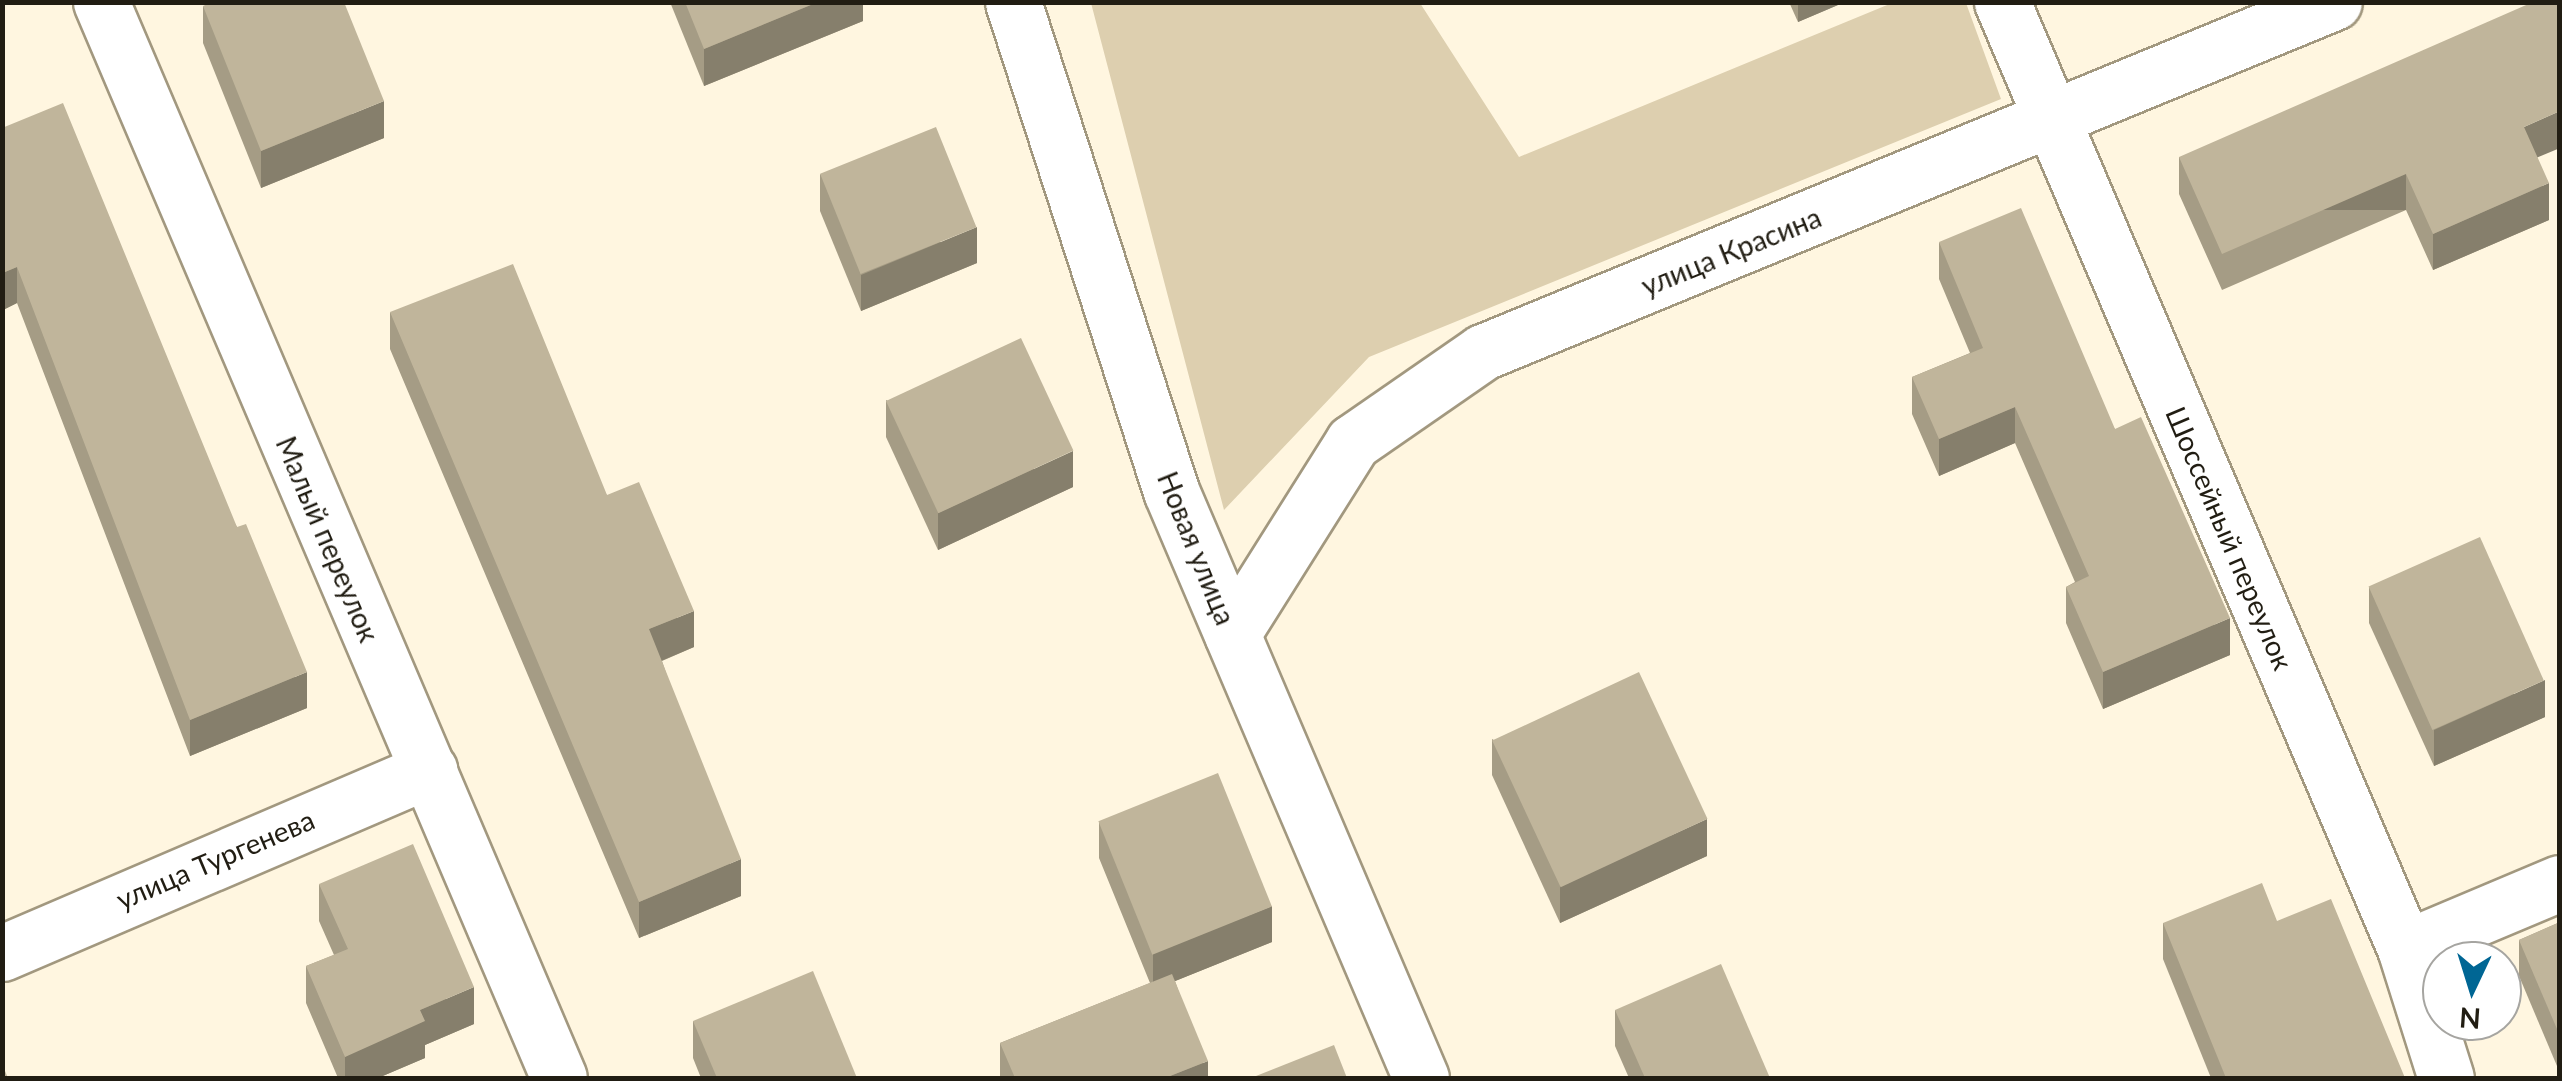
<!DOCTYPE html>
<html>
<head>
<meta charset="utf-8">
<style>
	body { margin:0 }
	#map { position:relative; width:2562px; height:1081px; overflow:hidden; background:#fff6e0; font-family:Lato,sans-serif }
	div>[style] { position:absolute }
	.green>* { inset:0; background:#ddcfaf }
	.roads { filter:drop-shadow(2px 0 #a2987f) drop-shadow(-2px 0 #a2987f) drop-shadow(0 2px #a2987f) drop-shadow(0 -2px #a2987f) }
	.street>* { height:55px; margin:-27.5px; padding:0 27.5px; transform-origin:27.5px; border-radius:27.5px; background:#fff }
	.wall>* { inset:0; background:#a59c85 }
	.shaded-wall>* { inset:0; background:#867f6c; transform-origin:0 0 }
	.building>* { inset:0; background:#c0b59b; transform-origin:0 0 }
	span { translate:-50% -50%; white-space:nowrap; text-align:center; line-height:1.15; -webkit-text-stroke:8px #fff; paint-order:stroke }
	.street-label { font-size:28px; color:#211d13 }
	.frame { position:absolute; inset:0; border:5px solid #211d13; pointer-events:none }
	.north { position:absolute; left:2422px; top:941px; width:100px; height:100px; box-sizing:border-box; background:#fff; border:2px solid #a6a5a1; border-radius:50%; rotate:184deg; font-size:28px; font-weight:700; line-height:40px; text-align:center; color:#211d13 }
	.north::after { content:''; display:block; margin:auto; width:35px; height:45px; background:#006694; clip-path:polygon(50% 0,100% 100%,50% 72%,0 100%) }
</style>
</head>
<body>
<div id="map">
	<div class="green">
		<i style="clip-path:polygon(1091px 3px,1420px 3px,1519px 157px,1892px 3px,1966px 3px,2001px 99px,1369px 357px,1224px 510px)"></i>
	</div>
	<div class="roads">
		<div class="street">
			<i style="left:101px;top:2px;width:1169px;rotate:66.94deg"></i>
			<i style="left:1013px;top:2px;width:514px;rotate:72.09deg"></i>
			<i style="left:1171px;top:491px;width:638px;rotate:66.93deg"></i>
			<i style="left:2002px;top:2px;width:1028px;rotate:66.93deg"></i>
			<i style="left:2405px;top:948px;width:136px;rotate:72.5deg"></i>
			<i style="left:1232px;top:634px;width:227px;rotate:-57.8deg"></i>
			<i style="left:1353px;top:442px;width:158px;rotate:-34.7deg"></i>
			<i style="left:1483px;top:352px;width:920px;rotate:-22.36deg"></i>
			<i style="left:2405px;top:948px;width:168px;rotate:-22.8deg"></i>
			<i style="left:2px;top:953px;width:465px;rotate:-23.2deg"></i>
		</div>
	</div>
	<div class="wall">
		<i style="clip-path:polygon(670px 2px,863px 2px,863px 21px,704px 86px)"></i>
		<i style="clip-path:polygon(1789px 2px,1845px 2px,1798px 22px)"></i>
		<i style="clip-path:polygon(203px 6px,384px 138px,261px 188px,203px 43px)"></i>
		<i style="clip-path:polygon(2px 128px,237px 527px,307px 708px,190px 756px,17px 303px,5px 309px,2px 303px)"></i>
		<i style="clip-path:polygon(2179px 157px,2537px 157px,2549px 220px,2433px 270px,2406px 210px,2222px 290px,2179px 194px)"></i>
		<i style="clip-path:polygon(820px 174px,977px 263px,861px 311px,820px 211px)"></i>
		<i style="clip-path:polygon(1939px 242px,2115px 429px,2230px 655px,2103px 709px,2066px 623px,2066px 587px,2075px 582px,2015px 443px,1939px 476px,1912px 414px,1912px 377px,1970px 353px,1939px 279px)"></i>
		<i style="clip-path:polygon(390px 312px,607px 495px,694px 647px,662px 661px,741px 896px,639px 938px,390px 349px)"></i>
		<i style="clip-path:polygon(886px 400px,1073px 487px,938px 550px,886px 437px)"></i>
		<i style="clip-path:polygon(2369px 587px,2545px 717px,2434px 766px,2369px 623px)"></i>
		<i style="clip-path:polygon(1492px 739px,1707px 856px,1560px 923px,1492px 775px)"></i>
		<i style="clip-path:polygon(1099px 822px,1272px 942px,1175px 981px,1208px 1078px,1000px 1078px,1000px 1043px,1150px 983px,1099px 858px)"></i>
		<i style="clip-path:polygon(319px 884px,474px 1024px,425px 1045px,425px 1058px,378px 1078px,338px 1078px,306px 1003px,306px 966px,334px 955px,319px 921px)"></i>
		<i style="clip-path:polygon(2277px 921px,2405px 1078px,2211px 1078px,2163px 959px,2163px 923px)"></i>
		<i style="clip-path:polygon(2560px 922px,2557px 1066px,2519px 976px,2519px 940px)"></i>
		<i style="clip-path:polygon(1615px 1010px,1770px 1078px,1629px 1078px,1615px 1046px)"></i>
		<i style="clip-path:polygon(693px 1021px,857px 1078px,701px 1078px,693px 1058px)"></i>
	</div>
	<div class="shaded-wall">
		<i style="clip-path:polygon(818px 2px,863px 2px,863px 21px,704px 86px,704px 49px)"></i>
		<i style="clip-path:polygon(1798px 2px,1845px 2px,1798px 22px)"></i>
		<i style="clip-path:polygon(384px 101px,384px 138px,261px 188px,261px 151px)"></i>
		<i style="clip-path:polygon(2560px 111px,2560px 148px,2524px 163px,2524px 127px)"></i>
		<i style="left:2406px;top:174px;width:36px;height:201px;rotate:90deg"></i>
		<i style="clip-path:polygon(2549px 183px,2549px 220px,2433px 270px,2433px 234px)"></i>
		<i style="clip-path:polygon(977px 227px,977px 263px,861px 311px,861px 275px)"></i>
		<i style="clip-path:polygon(17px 267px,17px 303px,5px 309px,5px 272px)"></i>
		<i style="clip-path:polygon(2015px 407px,2015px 443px,1939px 476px,1939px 439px)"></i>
		<i style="clip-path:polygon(1073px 451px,1073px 487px,938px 550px,938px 513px)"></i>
		<i style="clip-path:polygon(694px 611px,694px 647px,649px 666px,649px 629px)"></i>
		<i style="clip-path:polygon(2230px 618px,2230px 655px,2103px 709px,2103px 672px)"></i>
		<i style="clip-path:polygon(307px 672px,307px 708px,190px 756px,190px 720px)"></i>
		<i style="clip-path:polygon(2545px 680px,2545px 717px,2434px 766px,2434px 730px)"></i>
		<i style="clip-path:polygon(1707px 819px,1707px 856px,1560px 923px,1560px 886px)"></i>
		<i style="clip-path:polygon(741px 859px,741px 896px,639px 938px,639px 902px)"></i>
		<i style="clip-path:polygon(1272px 906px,1272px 942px,1153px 990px,1153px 953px)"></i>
		<i style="clip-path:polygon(474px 987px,474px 1024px,425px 1045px,425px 1058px,378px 1078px,345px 1078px,345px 1057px,420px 1010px)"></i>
		<i style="left:2560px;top:1028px;width:37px;height:3px;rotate:90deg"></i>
		<i style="clip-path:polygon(1208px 1061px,1208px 1078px,1165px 1078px)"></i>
	</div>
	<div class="building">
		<i style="clip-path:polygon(211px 2px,344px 2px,384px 101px,261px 151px,203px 6px)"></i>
		<i style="clip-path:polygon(685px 2px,818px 2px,704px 49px)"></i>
		<i style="clip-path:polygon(2533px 2px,2560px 2px,2560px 111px,2524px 127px,2549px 183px,2433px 234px,2406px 174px,2222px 254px,2179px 157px)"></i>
		<i style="clip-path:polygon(63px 103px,237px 527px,246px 524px,307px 672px,190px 720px,17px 267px,5px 272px,2px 266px,2px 128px)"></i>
		<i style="left:936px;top:127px;width:108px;height:125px;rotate:68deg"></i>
		<i style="clip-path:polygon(2021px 208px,2115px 429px,2141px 417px,2230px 618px,2103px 672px,2066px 587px,2089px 576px,2015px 407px,1939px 439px,1912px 377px,1983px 348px,1939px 242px)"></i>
		<i style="clip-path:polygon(513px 264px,607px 495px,639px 482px,694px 611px,649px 629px,741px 859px,639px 902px,390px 312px)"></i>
		<i style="left:1021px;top:338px;width:124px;height:149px;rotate:65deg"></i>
		<i style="left:2480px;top:537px;width:157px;height:122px;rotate:66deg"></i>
		<i style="left:1639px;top:672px;width:162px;height:162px;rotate:65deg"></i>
		<i style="left:1218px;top:773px;width:144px;height:129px;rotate:68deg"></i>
		<i style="clip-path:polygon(413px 844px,474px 987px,420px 1010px,425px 1021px,345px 1057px,306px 966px,348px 949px,319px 884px)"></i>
		<i style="clip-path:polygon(2262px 883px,2277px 921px,2331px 899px,2405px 1078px,2226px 1078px,2163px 923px)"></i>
		<i style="clip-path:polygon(2560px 922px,2560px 1028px,2557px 1029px,2519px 940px)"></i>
		<i style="clip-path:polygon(1721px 964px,1770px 1078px,1645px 1078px,1615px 1010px)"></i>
		<i style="clip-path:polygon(813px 971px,857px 1078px,717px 1078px,693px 1021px)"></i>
		<i style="clip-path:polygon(1172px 974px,1208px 1061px,1165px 1078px,1015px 1078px,1000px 1043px)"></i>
		<i style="clip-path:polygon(1334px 1045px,1347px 1078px,1251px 1078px)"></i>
		<i style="clip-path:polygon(2px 1064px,8px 1078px,2px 1078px)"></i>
	</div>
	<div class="street-label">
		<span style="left:1731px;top:251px;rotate:-22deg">улица Красина</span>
		<span style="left:2230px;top:538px;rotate:67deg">Шоссейный переулок</span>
		<span style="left:328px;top:539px;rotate:67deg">Малый переулок</span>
		<span style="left:1197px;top:548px;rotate:68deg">Новая улица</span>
		<span style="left:215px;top:859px;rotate:-23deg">улица Тургенева</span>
	</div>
	<div class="frame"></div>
	<div class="north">N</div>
</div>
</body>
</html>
